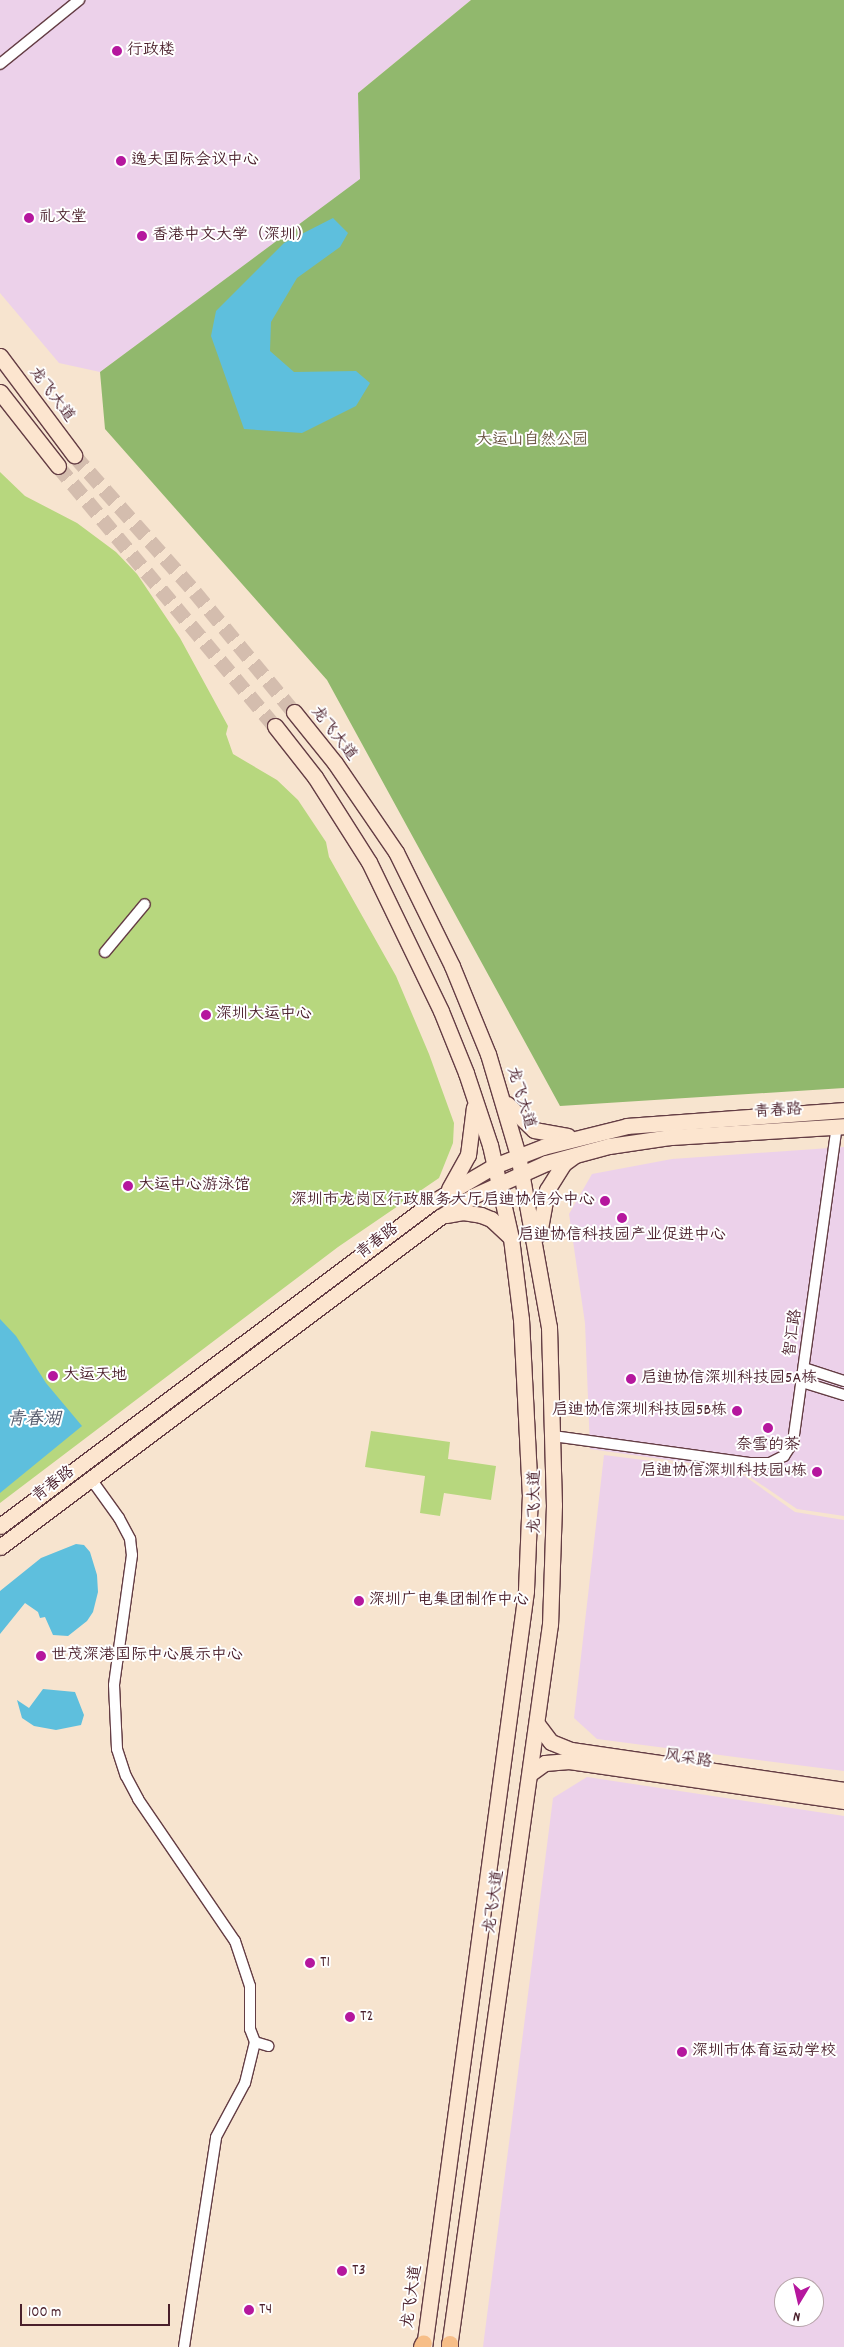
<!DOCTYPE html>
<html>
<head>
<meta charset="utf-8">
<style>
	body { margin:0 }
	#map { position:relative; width:844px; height:2347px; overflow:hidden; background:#f7e4cf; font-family:Dekko,"LXGW WenKai TC",sans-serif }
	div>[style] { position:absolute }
	.built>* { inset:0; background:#ecd1ea }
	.green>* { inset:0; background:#b7d77e }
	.forest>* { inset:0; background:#91b86d }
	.water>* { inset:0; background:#5ebfdd }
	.secondary-tunnel>* { height:15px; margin-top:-7.5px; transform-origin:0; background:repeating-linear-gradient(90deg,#d4bdae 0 15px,transparent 0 23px) }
	.roads { filter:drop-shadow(1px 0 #643d44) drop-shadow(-1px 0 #643d44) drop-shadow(0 1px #643d44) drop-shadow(0 -1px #643d44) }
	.street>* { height:10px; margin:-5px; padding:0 5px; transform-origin:5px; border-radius:5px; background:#fff }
	.secondary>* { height:15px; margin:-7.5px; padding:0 7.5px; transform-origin:7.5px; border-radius:7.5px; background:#fce5cf }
	.primary>* { height:16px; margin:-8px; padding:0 8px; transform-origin:8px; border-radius:8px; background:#f7be88 }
	.dots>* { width:14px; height:14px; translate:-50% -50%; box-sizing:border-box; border:2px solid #fff; border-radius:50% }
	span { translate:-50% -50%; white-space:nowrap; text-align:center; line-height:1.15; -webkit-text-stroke:4px #fff; paint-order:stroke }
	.poi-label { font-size:16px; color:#4a1f2b }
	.left { translate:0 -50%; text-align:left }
	.right { translate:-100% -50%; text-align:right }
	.street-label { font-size:16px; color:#4a1f2b }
	.park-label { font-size:16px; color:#6b5644 }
	.water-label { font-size:18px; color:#515769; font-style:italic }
	.north { position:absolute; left:774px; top:2277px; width:50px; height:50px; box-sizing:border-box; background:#fff; border:1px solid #b7a5aa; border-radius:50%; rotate:189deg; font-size:14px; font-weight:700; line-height:20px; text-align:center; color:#4a1f2b }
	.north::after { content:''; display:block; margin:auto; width:18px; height:22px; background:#b5179e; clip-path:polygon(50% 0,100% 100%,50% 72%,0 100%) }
	.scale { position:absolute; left:20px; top:2304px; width:150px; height:22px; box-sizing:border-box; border:2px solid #4a1f2b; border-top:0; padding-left:6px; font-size:15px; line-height:18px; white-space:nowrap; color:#4a1f2b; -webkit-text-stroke:4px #fff; paint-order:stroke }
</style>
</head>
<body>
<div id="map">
	<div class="built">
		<i style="clip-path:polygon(0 0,471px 0,358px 93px,361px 179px,100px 372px,59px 363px,0 293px)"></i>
		<i style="clip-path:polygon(844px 1147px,844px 1516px,797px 1509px,740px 1470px,590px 1449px,585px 1323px,569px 1214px,592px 1174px,672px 1159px)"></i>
		<i style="clip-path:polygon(604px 1455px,739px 1472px,795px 1512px,844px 1520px,844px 1771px,597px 1739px,574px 1718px)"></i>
		<i style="clip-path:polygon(evenodd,587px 1777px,844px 1816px,844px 2347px,483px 2347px,553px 1798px,587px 1777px,784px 2287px,814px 2287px,814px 2317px,784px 2317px,784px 2287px)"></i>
	</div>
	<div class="green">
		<i style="clip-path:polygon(0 472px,25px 496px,77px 523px,116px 552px,137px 574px,180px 638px,228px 726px,226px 734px,233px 754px,277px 780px,298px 800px,326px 842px,329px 857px,396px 976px,429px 1054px,454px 1123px,453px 1143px,439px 1178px,338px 1247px,0 1503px)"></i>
		<i style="clip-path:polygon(371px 1431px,450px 1442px,448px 1459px,496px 1466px,491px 1500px,444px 1493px,440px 1516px,420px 1513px,425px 1476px,365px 1467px)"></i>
	</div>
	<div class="forest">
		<i style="clip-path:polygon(471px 0,844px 0,844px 1088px,560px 1106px,327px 680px,105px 429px,100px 372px,360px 179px,358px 93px)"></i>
	</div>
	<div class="water">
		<i style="clip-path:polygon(333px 218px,348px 233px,340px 247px,297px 278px,271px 322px,270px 351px,294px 372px,356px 371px,370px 383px,356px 406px,302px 433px,244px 429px,211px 336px,216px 311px,284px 243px)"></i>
		<i style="clip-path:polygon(0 1319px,16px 1336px,46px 1383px,82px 1426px,0 1493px)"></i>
		<i style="clip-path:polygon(76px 1544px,84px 1545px,90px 1552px,97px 1575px,98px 1592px,93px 1612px,87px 1621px,68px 1636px,53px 1635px,45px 1617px,40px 1618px,38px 1612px,25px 1603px,0 1634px,0 1591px,41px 1558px)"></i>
		<i style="clip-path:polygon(43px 1689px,75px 1692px,84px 1715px,81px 1725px,56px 1730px,34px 1726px,22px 1718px,17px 1700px,29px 1708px)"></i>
	</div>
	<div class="secondary-tunnel">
		<i style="left:74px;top:455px;width:183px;rotate:48.5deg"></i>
		<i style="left:195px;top:592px;width:156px;rotate:50.5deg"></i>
		<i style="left:58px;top:466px;width:339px;rotate:50.2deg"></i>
	</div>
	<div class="roads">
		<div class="street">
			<i style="left:0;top:64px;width:102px;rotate:-39deg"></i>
			<i style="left:105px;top:952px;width:62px;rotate:-50.2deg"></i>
			<i style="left:804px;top:1368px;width:42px;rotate:18deg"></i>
			<i style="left:802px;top:1382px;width:44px;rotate:17.2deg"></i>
			<i style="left:553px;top:1436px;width:200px;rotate:7.8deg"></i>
			<i style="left:751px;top:1463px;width:19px"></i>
			<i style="left:770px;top:1463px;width:16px;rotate:-27deg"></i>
			<i style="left:784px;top:1456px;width:17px;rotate:-57deg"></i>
			<i style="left:793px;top:1442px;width:319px;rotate:-82.1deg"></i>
			<i style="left:91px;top:1479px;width:48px;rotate:54.3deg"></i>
			<i style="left:119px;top:1518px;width:24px;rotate:62deg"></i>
			<i style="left:130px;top:1539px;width:16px;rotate:83deg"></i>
			<i style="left:132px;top:1555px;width:131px;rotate:97.9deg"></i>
			<i style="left:114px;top:1685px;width:64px;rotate:87.3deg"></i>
			<i style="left:117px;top:1749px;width:28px;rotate:72deg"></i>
			<i style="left:126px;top:1776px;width:26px;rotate:62deg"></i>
			<i style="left:138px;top:1799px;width:172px;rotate:55.7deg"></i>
			<i style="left:235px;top:1941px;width:47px;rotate:71.6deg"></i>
			<i style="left:250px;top:1986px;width:43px;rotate:90deg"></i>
			<i style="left:250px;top:2029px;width:14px;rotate:69deg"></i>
			<i style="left:255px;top:2042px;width:14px;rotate:17deg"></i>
			<i style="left:184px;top:2347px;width:212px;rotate:-81.3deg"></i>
			<i style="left:216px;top:2137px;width:61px;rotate:-61.8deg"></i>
			<i style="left:245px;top:2083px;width:42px;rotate:-76.3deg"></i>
		</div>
		<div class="secondary">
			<i style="left:0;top:356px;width:124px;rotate:53.2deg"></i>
			<i style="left:0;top:392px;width:94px;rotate:51.9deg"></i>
			<i style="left:294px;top:712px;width:65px;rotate:51.2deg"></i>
			<i style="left:335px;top:763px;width:108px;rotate:55.6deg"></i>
			<i style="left:396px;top:852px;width:127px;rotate:63.8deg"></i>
			<i style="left:452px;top:966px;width:95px;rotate:67.8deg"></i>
			<i style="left:488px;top:1054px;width:105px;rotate:73.5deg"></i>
			<i style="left:518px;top:1155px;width:175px;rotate:79.8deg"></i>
			<i style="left:549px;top:1327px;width:178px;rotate:88.4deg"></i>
			<i style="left:554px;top:1505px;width:119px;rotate:91.9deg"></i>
			<i style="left:550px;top:1624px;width:730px;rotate:97.95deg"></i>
			<i style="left:275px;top:726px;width:65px;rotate:51.9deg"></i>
			<i style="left:315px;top:777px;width:101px;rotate:57.6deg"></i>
			<i style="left:369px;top:862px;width:165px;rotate:64.2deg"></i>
			<i style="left:441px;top:1011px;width:67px;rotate:68deg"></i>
			<i style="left:466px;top:1073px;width:76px;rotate:71.6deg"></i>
			<i style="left:490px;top:1145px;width:95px;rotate:77.3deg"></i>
			<i style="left:511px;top:1238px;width:82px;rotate:83deg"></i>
			<i style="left:521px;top:1319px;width:175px;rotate:87.1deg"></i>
			<i style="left:530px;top:1494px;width:97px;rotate:92.4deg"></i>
			<i style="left:526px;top:1591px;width:763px;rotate:97.68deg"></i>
			<i style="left:507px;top:1104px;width:37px;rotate:44deg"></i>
			<i style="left:534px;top:1130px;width:34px;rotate:10deg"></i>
			<i style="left:449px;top:1189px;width:39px;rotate:-61deg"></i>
			<i style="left:468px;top:1155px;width:48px;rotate:-82.9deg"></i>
			<i style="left:446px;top:1215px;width:17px;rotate:-10deg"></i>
			<i style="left:463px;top:1212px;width:18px;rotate:9deg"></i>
			<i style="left:481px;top:1215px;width:11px;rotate:22deg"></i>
			<i style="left:491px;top:1219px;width:26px;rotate:43deg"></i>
			<i style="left:539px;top:1234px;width:45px;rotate:-79.7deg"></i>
			<i style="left:547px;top:1190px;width:31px;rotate:-58deg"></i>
			<i style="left:563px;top:1164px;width:14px;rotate:-36deg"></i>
			<i style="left:0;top:1526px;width:539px;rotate:-36.85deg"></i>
			<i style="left:431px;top:1203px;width:73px;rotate:-30.4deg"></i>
			<i style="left:494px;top:1166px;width:53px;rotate:-21.2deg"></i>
			<i style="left:543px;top:1147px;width:87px;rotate:-14deg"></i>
			<i style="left:627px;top:1126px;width:218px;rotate:-4.2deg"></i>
			<i style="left:0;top:1547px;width:550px;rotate:-36.87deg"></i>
			<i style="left:440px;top:1217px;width:39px;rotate:-32deg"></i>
			<i style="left:473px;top:1196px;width:80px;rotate:-24.3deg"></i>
			<i style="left:546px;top:1163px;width:65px;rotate:-15.1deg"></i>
			<i style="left:609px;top:1146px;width:63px;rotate:-8.3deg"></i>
			<i style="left:671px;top:1137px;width:173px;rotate:-3.6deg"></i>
			<i style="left:538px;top:1725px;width:21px;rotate:53deg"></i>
			<i style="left:551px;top:1742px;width:22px;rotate:22deg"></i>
			<i style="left:571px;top:1750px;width:276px;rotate:8.3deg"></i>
			<i style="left:531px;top:1773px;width:17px;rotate:-36deg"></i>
			<i style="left:545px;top:1763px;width:24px;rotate:-5deg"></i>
			<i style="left:569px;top:1761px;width:278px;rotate:8.3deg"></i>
		</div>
		<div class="primary">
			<i style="left:450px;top:2344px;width:3px;rotate:90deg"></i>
			<i style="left:422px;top:2347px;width:4px;rotate:-63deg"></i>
		</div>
	</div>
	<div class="dots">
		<i style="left:117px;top:51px;background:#b5179e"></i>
		<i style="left:121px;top:161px;background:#b5179e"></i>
		<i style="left:29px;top:218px;background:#b5179e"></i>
		<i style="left:142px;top:236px;background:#b5179e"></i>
		<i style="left:206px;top:1015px;background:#b5179e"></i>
		<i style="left:128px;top:1186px;background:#b5179e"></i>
		<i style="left:605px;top:1201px;background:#b5179e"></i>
		<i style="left:622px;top:1218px;background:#b5179e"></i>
		<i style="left:53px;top:1376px;background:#b5179e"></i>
		<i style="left:631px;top:1379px;background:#b5179e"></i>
		<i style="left:737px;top:1411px;background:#b5179e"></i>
		<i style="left:768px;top:1428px;background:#b5179e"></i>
		<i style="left:817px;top:1472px;background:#b5179e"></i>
		<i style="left:359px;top:1601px;background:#b5179e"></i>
		<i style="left:41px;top:1656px;background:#b5179e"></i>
		<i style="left:310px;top:1963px;background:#b5179e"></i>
		<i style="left:350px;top:2017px;background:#b5179e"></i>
		<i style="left:682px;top:2052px;background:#b5179e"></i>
		<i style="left:342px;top:2271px;background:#b5179e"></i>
		<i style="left:249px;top:2310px;background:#b5179e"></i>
	</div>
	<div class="poi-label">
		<span class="left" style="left:127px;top:51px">行政楼</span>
		<span class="left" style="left:131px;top:161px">逸夫国际会议中心</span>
		<span class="left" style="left:39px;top:218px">礼文堂</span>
		<span class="left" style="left:152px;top:236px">香港中文大学（深圳）</span>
		<span class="left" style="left:216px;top:1015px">深圳大运中心</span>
		<span class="left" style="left:138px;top:1186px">大运中心游泳馆</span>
		<span class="right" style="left:595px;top:1201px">深圳市龙岗区行政服务大厅启迪协信分中心</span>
		<span style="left:622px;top:1236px">启迪协信科技园产业促进中心</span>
		<span class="left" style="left:63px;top:1376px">大运天地</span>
		<span class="left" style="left:641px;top:1379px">启迪协信深圳科技园5A栋</span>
		<span class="right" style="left:727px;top:1411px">启迪协信深圳科技园5B栋</span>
		<span style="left:768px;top:1446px">奈雪的茶</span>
		<span class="right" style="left:807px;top:1472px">启迪协信深圳科技园4栋</span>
		<span class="left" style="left:369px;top:1601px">深圳广电集团制作中心</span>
		<span class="left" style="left:51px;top:1656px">世茂深港国际中心展示中心</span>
		<span class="left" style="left:320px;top:1963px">T1</span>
		<span class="left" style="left:360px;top:2017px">T2</span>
		<span class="left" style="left:692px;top:2052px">深圳市体育运动学校</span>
		<span class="left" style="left:352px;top:2271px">T3</span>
		<span class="left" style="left:259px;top:2310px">T4</span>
	</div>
	<div class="street-label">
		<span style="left:51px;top:395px;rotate:53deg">龙飞大道</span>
		<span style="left:333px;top:734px;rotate:52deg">龙飞大道</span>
		<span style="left:520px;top:1098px;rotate:73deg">龙飞大道</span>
		<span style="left:778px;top:1112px;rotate:-4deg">青春路</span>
		<span style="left:378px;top:1242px;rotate:-37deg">青春路</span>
		<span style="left:794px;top:1333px;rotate:-82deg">智汇路</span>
		<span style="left:54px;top:1485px;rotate:-37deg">青春路</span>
		<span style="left:536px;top:1502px;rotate:-90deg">龙飞大道</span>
		<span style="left:688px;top:1760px;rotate:8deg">风采路</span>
		<span style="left:495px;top:1902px;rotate:-82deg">龙飞大道</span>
		<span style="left:413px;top:2297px;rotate:-82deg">龙飞大道</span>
	</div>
	<div class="park-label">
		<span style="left:532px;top:441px">大运山自然公园</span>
	</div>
	<div class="water-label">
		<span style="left:34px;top:1421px">青春湖</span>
	</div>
	<div class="north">N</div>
	<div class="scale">100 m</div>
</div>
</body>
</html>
